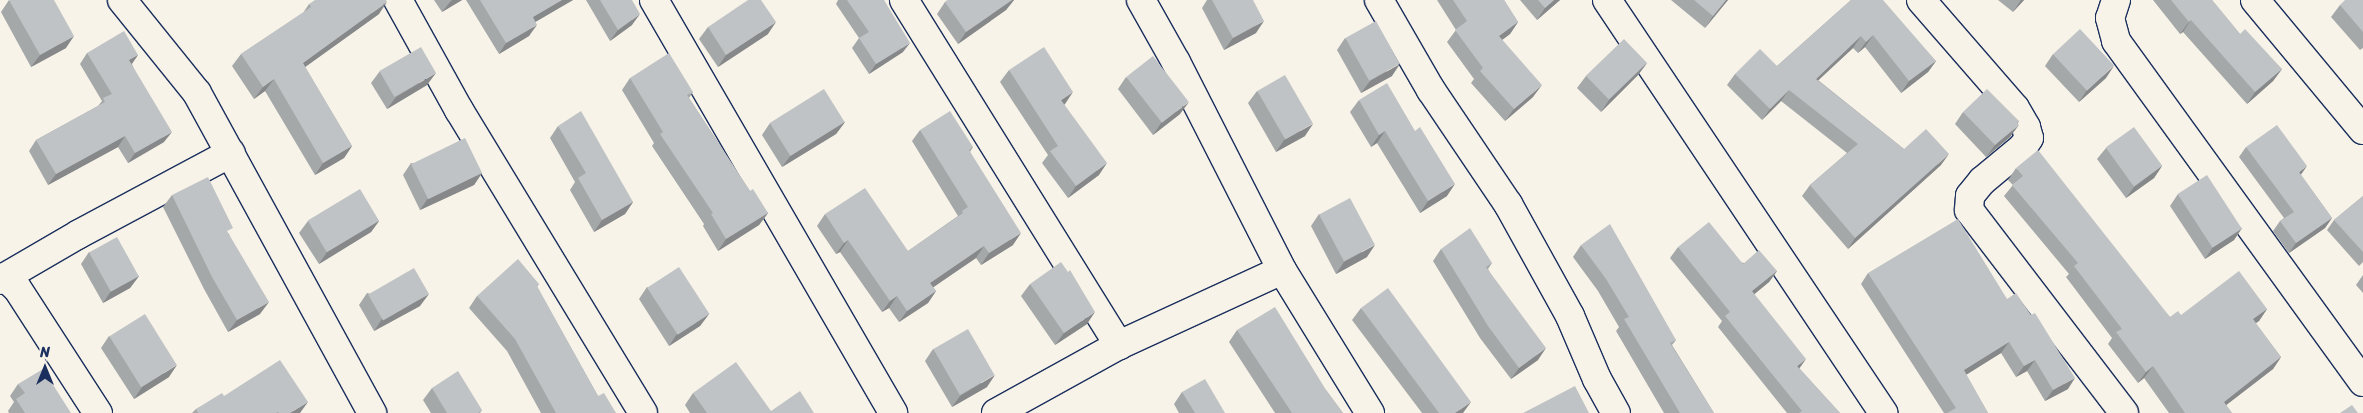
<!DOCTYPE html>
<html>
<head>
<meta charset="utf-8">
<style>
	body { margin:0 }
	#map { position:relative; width:2363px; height:413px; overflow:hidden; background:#f7f3e8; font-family:Sriracha,sans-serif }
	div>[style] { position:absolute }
	.roads { filter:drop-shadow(1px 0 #1b2f5e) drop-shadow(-1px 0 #1b2f5e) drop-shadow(0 1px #1b2f5e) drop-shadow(0 -1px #1b2f5e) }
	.street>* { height:28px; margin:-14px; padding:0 14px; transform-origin:14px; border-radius:14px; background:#f7f3e8 }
	.wall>* { inset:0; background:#a5a8a9 }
	.shaded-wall>* { inset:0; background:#86888a }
	.building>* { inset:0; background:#c0c3c5; transform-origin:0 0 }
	span { translate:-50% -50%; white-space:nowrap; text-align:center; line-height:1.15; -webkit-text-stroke:5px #f7f3e8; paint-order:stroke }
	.north { position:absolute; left:20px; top:343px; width:50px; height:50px; -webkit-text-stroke:4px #f7f3e8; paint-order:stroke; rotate:0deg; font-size:14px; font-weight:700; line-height:20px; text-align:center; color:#1b2f5e }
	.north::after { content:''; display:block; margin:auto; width:18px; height:22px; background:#1b2f5e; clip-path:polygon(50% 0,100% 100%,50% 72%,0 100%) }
</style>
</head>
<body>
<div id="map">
	<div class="roads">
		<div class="street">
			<i style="left:122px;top:0;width:119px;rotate:51.1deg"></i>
			<i style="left:197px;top:93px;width:365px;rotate:61.3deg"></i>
			<i style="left:398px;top:0;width:126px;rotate:61deg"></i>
			<i style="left:459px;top:110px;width:354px;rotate:58.7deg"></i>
			<i style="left:654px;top:0;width:477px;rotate:59.9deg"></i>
			<i style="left:904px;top:0;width:407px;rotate:58.1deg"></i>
			<i style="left:1141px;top:0;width:71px;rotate:60.6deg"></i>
			<i style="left:1176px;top:62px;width:233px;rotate:63deg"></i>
			<i style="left:1282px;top:270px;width:168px;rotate:58.4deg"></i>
			<i style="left:1379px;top:0;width:104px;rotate:60deg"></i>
			<i style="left:1431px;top:90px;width:138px;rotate:56deg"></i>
			<i style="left:1508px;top:204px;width:128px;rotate:61deg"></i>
			<i style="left:1570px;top:316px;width:69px;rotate:66.8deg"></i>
			<i style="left:1597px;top:379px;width:39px;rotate:61deg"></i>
			<i style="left:1607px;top:0;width:497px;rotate:56.2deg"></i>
			<i style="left:1921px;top:0;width:143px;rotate:49deg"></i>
			<i style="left:2015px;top:108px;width:22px;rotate:60deg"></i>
			<i style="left:2026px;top:127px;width:11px;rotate:75deg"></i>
			<i style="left:2029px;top:138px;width:11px;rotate:124deg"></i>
			<i style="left:2023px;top:147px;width:53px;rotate:140.3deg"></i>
			<i style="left:1982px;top:181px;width:19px;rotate:129deg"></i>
			<i style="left:1970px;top:196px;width:14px;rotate:94deg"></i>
			<i style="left:1969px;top:210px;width:255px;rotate:52.6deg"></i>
			<i style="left:2116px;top:0;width:19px;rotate:108deg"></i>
			<i style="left:2110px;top:18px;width:24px;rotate:75deg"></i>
			<i style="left:2116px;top:41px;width:421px;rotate:54.1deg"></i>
			<i style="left:2255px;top:0;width:169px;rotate:50.3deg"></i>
			<i style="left:5px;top:277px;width:16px;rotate:43deg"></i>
			<i style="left:17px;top:288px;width:149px;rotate:57.1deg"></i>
			<i style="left:0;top:280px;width:91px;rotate:-30.2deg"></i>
			<i style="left:79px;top:234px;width:172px;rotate:-28.1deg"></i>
			<i style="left:996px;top:413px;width:141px;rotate:-28.9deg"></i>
			<i style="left:1119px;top:345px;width:179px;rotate:-24.7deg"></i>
		</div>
	</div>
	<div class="wall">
		<i style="clip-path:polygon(9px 0,66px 48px,31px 67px,1px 12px)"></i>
		<i style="clip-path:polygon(434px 0,462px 0,442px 12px)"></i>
		<i style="clip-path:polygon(466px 0,573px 0,535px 22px,529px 36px,499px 54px)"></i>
		<i style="clip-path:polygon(586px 0,632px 0,632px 25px,610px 41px)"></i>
		<i style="clip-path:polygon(838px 0,884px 0,903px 52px,869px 74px,852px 48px,859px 38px,836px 4px)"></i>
		<i style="clip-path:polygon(948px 0,1014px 0,1006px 10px,958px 44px,937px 14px,945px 2px)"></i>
		<i style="clip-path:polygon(1207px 0,1253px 0,1256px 33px,1224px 50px,1202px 8px)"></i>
		<i style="clip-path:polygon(1437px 0,1504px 0,1518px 22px,1510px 34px,1502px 40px,1533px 97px,1505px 121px,1471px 83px,1474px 79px,1447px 42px,1456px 30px)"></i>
		<i style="clip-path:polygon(1520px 0,1560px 0,1537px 20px)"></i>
		<i style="clip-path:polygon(1671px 0,1728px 0,1705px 28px)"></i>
		<i style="clip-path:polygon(1851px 0,1936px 61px,1928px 72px,1901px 93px,1865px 47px,1858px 53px,1853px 48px,1818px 80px,1904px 149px,1941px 165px,1848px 249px,1802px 196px,1810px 185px,1847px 153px,1781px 101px,1762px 120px,1727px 85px,1735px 74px,1777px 66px)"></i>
		<i style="clip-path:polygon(1998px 0,2024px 0,2013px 12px)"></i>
		<i style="clip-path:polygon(2153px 0,2212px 0,2240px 34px,2282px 69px,2273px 81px,2247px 104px,2183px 32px,2180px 34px)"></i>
		<i style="clip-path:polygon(2363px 0,2363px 48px,2360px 50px,2331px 17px,2340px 5px)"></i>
		<i style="clip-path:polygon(309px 4px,379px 14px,305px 67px,352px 146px,344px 158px,315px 175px,265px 91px,254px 99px,232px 66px,241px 54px,303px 13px)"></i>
		<i style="clip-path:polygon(708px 27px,768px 34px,718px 67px,699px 39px)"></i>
		<i style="clip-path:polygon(1345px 38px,1392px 76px,1361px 93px,1337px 50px)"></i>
		<i style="clip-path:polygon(87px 53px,138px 55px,132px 64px,164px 142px,128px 163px,118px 147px,48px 185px,29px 151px,36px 140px,98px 106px,102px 101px,80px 64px)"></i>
		<i style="clip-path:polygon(2053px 54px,2106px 78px,2079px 102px,2045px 66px)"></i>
		<i style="clip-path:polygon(1647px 63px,1638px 75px,1601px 112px,1577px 88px,1586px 76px)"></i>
		<i style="clip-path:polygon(1009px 70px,1065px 104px,1064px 105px,1099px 175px,1068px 198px,1042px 163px,1048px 155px,1000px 82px)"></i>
		<i style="clip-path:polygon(380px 71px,427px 85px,387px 109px,371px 83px)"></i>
		<i style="clip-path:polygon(1126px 77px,1180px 114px,1153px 135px,1118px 89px)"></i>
		<i style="clip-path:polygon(630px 78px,693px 92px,689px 98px,750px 191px,768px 213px,759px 225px,718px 251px,703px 226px,704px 224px,652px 146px,654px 143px,622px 90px)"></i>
		<i style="clip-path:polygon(1257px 91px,1305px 136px,1276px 152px,1248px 103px)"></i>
		<i style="clip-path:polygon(1359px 100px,1447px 196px,1420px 213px,1377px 143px,1371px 147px,1350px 112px)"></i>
		<i style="clip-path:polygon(1963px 112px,2019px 121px,2010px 137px,1986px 157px,1955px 124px)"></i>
		<i style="clip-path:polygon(845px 122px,836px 134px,782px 167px,762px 135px,770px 123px)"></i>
		<i style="clip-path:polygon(558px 126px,633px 202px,625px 214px,594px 232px,570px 190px,575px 182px,550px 138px)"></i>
		<i style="clip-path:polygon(920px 130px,973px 147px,970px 152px,1013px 245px,981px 265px,976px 258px,933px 287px,936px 291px,928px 303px,899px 322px,889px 308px,882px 312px,840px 252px,836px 254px,817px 226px,825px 214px,908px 251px,958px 216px,912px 141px)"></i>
		<i style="clip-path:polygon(2246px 147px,2301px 175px,2332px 218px,2325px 228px,2289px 253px,2273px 231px,2280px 221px,2284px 218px,2239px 157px)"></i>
		<i style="clip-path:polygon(2106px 148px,2162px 166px,2154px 178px,2126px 198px,2097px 159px)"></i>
		<i style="clip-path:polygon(411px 163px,482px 173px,474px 185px,420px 210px,403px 175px)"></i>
		<i style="clip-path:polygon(2016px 168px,2170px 317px,2181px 315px,2267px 309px,2259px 321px,2255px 323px,2281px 357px,2273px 369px,2226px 405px,2232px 413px,2169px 413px,2144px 378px,2138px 383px,2108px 344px,2112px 338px,2066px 277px,2069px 274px,2004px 196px,2013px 185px,2008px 180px)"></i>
		<i style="clip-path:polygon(2178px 194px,2242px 228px,2234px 240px,2205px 259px,2170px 206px)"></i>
		<i style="clip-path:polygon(172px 195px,229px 234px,260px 314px,228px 332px,204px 289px,163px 207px)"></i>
		<i style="clip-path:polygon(2363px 196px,2363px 262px,2359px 266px,2327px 230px,2334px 220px)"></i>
		<i style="clip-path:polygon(1319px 214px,1367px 257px,1336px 274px,1311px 226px)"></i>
		<i style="clip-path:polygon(308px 221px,379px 221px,371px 232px,319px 264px,299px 233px)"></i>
		<i style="clip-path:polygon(1581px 245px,1676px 340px,1672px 345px,1714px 413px,1664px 413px,1616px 331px,1619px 327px,1598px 291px,1573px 257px)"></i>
		<i style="clip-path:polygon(1678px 247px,1777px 271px,1769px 282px,1754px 294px,1799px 368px,1840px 413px,1787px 413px,1718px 327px,1722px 321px,1670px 258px)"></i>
		<i style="clip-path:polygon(1441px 249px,1492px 263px,1488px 269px,1538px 360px,1511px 379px,1480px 338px,1433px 261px)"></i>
		<i style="clip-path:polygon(89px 252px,139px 276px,130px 288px,103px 303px,81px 264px)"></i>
		<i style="clip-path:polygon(1868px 273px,2007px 299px,2068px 389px,2045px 401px,2027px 371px,2016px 377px,2001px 353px,1966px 375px,1988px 413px,1944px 413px,1861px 284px)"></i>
		<i style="clip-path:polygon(2363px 275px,2363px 293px,2356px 285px)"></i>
		<i style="clip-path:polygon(539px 284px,537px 287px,598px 396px,616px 413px,541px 413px,507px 351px,469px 308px,477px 296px)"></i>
		<i style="clip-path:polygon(1030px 284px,1087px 324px,1055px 345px,1021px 296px)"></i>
		<i style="clip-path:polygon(647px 287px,709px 314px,700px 326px,669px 346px,639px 299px)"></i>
		<i style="clip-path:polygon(367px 293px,420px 306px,374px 331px,359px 305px)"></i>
		<i style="clip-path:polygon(1361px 308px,1463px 413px,1422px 413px,1352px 320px)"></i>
		<i style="clip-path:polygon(1237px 330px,1326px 390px,1343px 413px,1275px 413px,1229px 342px)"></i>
		<i style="clip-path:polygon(109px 336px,169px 377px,134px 399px,101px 348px)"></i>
		<i style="clip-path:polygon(933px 349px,987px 387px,952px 407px,925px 361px)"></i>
		<i style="clip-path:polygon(18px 384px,71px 413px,9px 413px,8px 411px,14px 402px,10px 396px)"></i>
		<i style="clip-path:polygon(432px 388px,482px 410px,480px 413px,431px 413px,423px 400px)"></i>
		<i style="clip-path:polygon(1182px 392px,1225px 413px,1179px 413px,1174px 404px)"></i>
		<i style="clip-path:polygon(693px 393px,771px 411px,814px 413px,690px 413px,685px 405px)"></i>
		<i style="clip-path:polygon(224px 396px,300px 413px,192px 413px,196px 409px)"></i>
	</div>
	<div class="shaded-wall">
		<i style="clip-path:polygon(452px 0,462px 0,442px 12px,450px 2px)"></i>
		<i style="clip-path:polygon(562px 0,573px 0,525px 28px,533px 17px)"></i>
		<i style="clip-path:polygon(1012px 0,1014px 0,1006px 10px,958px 44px,966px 32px)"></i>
		<i style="clip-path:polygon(1554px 0,1560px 0,1537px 20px,1545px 8px)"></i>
		<i style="clip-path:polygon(1726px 0,1728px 0,1705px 28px,1713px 16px)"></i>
		<i style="clip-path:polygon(2021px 0,2024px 0,2013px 12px)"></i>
		<i style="clip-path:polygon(387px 2px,379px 14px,294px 75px,303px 63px)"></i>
		<i style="clip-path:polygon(640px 14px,632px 25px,610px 41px,618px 30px)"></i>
		<i style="clip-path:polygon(2191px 20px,2183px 32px,2180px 34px,2189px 22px)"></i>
		<i style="clip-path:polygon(1264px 21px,1256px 33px,1224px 50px,1233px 38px)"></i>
		<i style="clip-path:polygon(776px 22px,768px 34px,718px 67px,726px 55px)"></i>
		<i style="clip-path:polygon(1518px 22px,1510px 34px,1491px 48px,1499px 36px)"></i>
		<i style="clip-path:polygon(537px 25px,529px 36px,499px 54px,506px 43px)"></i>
		<i style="clip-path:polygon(1873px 35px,1865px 47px,1858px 53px,1866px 42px)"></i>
		<i style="clip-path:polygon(74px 36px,66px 48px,31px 67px,40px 55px)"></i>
		<i style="clip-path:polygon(1861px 36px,1853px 48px,1808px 90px,1816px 79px)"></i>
		<i style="clip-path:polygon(910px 43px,903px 52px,869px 74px,876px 64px)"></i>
		<i style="clip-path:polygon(138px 55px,130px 66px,129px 60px)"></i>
		<i style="clip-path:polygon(1936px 61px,1928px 72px,1901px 93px,1909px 81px)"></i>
		<i style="clip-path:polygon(1647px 63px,1638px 75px,1601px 112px,1609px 100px)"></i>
		<i style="clip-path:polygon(1400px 64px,1392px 76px,1361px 93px,1370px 81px)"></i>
		<i style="clip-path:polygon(2114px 66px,2106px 78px,2079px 102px,2087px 90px)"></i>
		<i style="clip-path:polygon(2282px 69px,2273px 81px,2247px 104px,2255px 92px)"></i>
		<i style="clip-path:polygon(436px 73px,427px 85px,387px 109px,396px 97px)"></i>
		<i style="clip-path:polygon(274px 79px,265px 91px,254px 99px,263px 87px)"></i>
		<i style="clip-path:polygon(1542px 85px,1533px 97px,1505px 121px,1514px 109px)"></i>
		<i style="clip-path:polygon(1789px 90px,1781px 101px,1762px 120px,1770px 109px)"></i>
		<i style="clip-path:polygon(1073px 92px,1065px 104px,1052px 112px,1061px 100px)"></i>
		<i style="clip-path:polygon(1189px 102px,1180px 114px,1153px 135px,1161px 123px)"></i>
		<i style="clip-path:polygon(2019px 121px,2012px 131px,2019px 125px,2010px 137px,1986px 157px,1995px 145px)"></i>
		<i style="clip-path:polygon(845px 122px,836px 134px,782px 167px,791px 155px)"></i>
		<i style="clip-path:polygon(1313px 124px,1305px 136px,1276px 152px,1284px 140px)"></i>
		<i style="clip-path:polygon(1385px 131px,1377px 143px,1371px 147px,1379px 135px)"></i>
		<i style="clip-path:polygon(172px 132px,164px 142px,128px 163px,135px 153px)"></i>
		<i style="clip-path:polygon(125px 136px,118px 147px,48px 185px,56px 174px)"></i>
		<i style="clip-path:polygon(352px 146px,344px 158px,315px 175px,323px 163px)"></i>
		<i style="clip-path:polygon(1949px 154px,1941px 165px,1848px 249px,1855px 238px)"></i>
		<i style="clip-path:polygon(1107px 163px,1099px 175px,1068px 198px,1076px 186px)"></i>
		<i style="clip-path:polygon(2162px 166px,2154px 178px,2126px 198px,2134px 187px)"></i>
		<i style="clip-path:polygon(2307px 166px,2300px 176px,2299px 172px)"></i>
		<i style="clip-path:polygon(482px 173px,474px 185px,420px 210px,428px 198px)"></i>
		<i style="clip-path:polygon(1455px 184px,1447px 196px,1420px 213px,1428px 201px)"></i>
		<i style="clip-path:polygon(633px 202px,625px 214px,594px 232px,602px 220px)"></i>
		<i style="clip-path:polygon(768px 213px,759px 225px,718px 251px,726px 239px)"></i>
		<i style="clip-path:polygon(2332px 218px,2325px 228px,2289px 253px,2296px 243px)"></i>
		<i style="clip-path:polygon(379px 221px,371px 232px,319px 264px,327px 252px)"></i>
		<i style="clip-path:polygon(2242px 228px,2234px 240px,2205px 259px,2213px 247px)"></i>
		<i style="clip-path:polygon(1021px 233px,1013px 245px,981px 265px,989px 253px)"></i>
		<i style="clip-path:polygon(848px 240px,840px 252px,836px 254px,844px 243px)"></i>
		<i style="clip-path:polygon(1375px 245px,1367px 257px,1336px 274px,1344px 262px)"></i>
		<i style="clip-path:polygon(984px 246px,976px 258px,922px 295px,930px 283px)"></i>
		<i style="clip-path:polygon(1777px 271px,1769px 282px,1745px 302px,1752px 291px)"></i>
		<i style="clip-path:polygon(139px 276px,130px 288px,103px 303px,111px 291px)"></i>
		<i style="clip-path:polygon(936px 291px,928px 303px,899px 322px,907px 311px)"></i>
		<i style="clip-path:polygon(429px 294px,420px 306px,374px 331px,382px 319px)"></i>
		<i style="clip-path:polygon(897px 296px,889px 308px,882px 312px,890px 301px)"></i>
		<i style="clip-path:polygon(269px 302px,260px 314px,228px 332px,237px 320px)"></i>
		<i style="clip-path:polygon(2267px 309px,2259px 321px,2245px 331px,2253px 319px)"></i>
		<i style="clip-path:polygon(1095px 312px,1087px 324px,1055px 345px,1064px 333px)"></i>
		<i style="clip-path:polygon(709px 314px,700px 326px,669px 346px,677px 334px)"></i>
		<i style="clip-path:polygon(2009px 342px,2001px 353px,1956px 381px,1964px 370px)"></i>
		<i style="clip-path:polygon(1546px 348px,1538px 360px,1511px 379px,1519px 368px)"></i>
		<i style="clip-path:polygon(2281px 357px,2273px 369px,2216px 413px,2224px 402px)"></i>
		<i style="clip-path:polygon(1806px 359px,1799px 369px,1797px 366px)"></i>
		<i style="clip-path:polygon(2035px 360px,2027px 371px,2016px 377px,2024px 366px)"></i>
		<i style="clip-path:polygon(177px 365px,169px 377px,134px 399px,142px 387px)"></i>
		<i style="clip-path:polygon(2153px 366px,2144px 378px,2138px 383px,2146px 372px)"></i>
		<i style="clip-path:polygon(995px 375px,987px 387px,952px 407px,960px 396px)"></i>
		<i style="clip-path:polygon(2075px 378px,2068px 389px,2045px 401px,2053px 390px)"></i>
		<i style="clip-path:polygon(308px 402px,300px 413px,290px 413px)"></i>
		<i style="clip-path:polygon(1471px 402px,1463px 413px,1455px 413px)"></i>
	</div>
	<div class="building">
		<i style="clip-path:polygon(9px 0,54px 0,74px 36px,40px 55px)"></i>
		<i style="clip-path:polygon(315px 0,386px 0,387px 2px,303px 63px,352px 146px,323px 163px,274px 79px,263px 87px,241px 54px,311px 7px,309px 4px)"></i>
		<i style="clip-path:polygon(480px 0,562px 0,533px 17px,537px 25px,506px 43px)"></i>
		<i style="clip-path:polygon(600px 0,632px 0,640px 14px,618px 30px)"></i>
		<i style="clip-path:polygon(748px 0,761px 0,776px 22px,726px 55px,708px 27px)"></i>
		<i style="clip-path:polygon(847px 0,884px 0,910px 43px,876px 64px,859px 38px,869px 32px)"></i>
		<i style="clip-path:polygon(948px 0,1012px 0,966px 32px,945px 2px)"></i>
		<i style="clip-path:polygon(1212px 0,1253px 0,1264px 21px,1233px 38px)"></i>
		<i style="clip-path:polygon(1453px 0,1504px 0,1518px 22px,1499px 36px,1542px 85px,1514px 109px,1480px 71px,1483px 68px,1455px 30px,1467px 21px)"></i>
		<i style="clip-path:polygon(1538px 0,1554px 0,1545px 8px)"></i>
		<i style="clip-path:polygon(1694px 0,1726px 0,1713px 16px)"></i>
		<i style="clip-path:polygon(1851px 0,1883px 0,1936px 61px,1909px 81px,1873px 35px,1866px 42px,1861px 36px,1816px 79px,1904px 149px,1926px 129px,1949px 154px,1855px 238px,1810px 185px,1858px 144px,1789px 90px,1770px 109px,1735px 74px,1760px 49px,1777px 66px)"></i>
		<i style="clip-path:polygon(2171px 0,2212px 0,2240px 34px,2245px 29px,2282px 69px,2255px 92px,2191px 20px,2189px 22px)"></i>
		<i style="clip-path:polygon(2345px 0,2363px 0,2363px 32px,2340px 5px)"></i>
		<i style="left:1376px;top:21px;width:49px;height:35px;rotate:61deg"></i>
		<i style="left:2080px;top:29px;width:50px;height:37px;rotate:47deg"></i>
		<i style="clip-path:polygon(124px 31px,138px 55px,129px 60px,172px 132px,135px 153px,125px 136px,56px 174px,36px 140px,105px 102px,103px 98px,112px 94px,87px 53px)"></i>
		<i style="left:1624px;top:39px;width:33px;height:53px;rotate:46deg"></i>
		<i style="left:421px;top:47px;width:30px;height:48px;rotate:60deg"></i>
		<i style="clip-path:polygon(1044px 47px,1073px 92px,1061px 100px,1107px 163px,1076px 186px,1050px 151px,1058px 146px,1009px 70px)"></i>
		<i style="clip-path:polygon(669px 53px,693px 92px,687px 95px,750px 191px,753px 189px,768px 213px,726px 239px,711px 214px,713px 213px,660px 134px,663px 132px,630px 78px)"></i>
		<i style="left:1153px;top:56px;width:58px;height:34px;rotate:52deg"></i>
		<i style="left:1285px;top:75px;width:56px;height:32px;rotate:60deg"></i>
		<i style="clip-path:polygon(1387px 83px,1415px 131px,1420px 127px,1455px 184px,1428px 201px,1385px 131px,1379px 135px,1359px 100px)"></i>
		<i style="left:824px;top:89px;width:39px;height:64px;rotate:58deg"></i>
		<i style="clip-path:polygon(1987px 89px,2019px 121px,2017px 123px,2019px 125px,1995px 145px,1963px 112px)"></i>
		<i style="clip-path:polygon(581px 111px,633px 202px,602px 220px,578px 178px,586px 173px,558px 126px)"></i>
		<i style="clip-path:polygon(950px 111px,973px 147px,969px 150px,1021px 233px,989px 253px,984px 246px,930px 283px,936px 291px,907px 311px,897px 296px,890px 301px,848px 240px,844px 243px,825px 214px,865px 188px,908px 251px,963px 213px,962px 211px,968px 207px,920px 130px)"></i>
		<i style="clip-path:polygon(2277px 125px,2307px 166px,2299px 172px,2332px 218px,2296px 243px,2280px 221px,2294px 212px,2246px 147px)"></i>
		<i style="left:2134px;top:127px;width:48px;height:35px;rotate:54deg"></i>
		<i style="left:465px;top:138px;width:39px;height:60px;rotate:64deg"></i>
		<i style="clip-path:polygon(2038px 150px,2170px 317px,2178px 311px,2181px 315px,2239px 271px,2267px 309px,2253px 319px,2281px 357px,2224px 402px,2232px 413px,2185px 413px,2153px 366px,2146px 372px,2116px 332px,2122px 329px,2074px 266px,2078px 263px,2012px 185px,2023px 176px,2016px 168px)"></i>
		<i style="left:2207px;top:175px;width:64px;height:35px;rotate:57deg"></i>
		<i style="clip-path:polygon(208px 177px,233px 228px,227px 231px,269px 302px,237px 320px,212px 277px,172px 195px)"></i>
		<i style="left:360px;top:189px;width:37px;height:61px;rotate:59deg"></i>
		<i style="clip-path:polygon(2363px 196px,2363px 252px,2334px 220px)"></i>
		<i style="left:1350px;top:198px;width:53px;height:35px;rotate:62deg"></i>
		<i style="clip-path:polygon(1958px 219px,2007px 299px,2016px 293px,2031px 315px,2035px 313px,2075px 378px,2053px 390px,2035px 360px,2024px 366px,2009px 342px,1964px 370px,1988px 413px,1947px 413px,1956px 408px,1868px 273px)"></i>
		<i style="clip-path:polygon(1709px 222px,1743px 264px,1759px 250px,1777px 271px,1752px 291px,1806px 359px,1797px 366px,1840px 413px,1799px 413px,1802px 411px,1725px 316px,1730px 312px,1678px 247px)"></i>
		<i style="clip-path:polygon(1610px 224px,1676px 340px,1670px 343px,1714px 413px,1680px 413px,1624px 319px,1629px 317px,1606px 279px,1581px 245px)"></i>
		<i style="clip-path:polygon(1470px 228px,1492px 263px,1486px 267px,1546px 348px,1519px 368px,1488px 326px,1441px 249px)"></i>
		<i style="left:117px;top:237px;width:45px;height:32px;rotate:61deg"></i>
		<i style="clip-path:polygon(518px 259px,539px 284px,537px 286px,598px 396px,604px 393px,616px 413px,556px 413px,515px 339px,477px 296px)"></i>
		<i style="clip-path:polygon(1061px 262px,1068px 272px,1070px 270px,1095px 312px,1064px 333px,1030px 284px)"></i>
		<i style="left:679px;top:267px;width:56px;height:38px;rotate:57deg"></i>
		<i style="left:414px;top:268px;width:30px;height:53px;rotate:60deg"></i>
		<i style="clip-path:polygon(1388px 288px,1471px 402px,1455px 413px,1439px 413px,1361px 308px)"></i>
		<i style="clip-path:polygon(1275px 307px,1326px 390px,1343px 413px,1292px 413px,1237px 330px)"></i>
		<i style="left:145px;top:314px;width:60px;height:42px;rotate:58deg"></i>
		<i style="left:968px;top:329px;width:53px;height:40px;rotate:60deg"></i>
		<i style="clip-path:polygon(280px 360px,308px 402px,290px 413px,279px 413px,278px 412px,276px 413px,198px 413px,196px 409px,222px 393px,224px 396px)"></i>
		<i style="clip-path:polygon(736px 362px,771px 411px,800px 391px,814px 413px,707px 413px,693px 393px)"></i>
		<i style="clip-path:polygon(43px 369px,71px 413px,25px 413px,16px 399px,25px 393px,18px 384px)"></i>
		<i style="clip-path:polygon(458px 371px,482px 410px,478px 413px,447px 413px,432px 388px)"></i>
		<i style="clip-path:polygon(1205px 379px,1225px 413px,1195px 413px,1182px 392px)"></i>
		<i style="clip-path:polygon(1575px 386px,1589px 413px,1523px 413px)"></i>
		<i style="clip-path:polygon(2352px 405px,2358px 413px,2340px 413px)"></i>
	</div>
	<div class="north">N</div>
</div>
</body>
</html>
